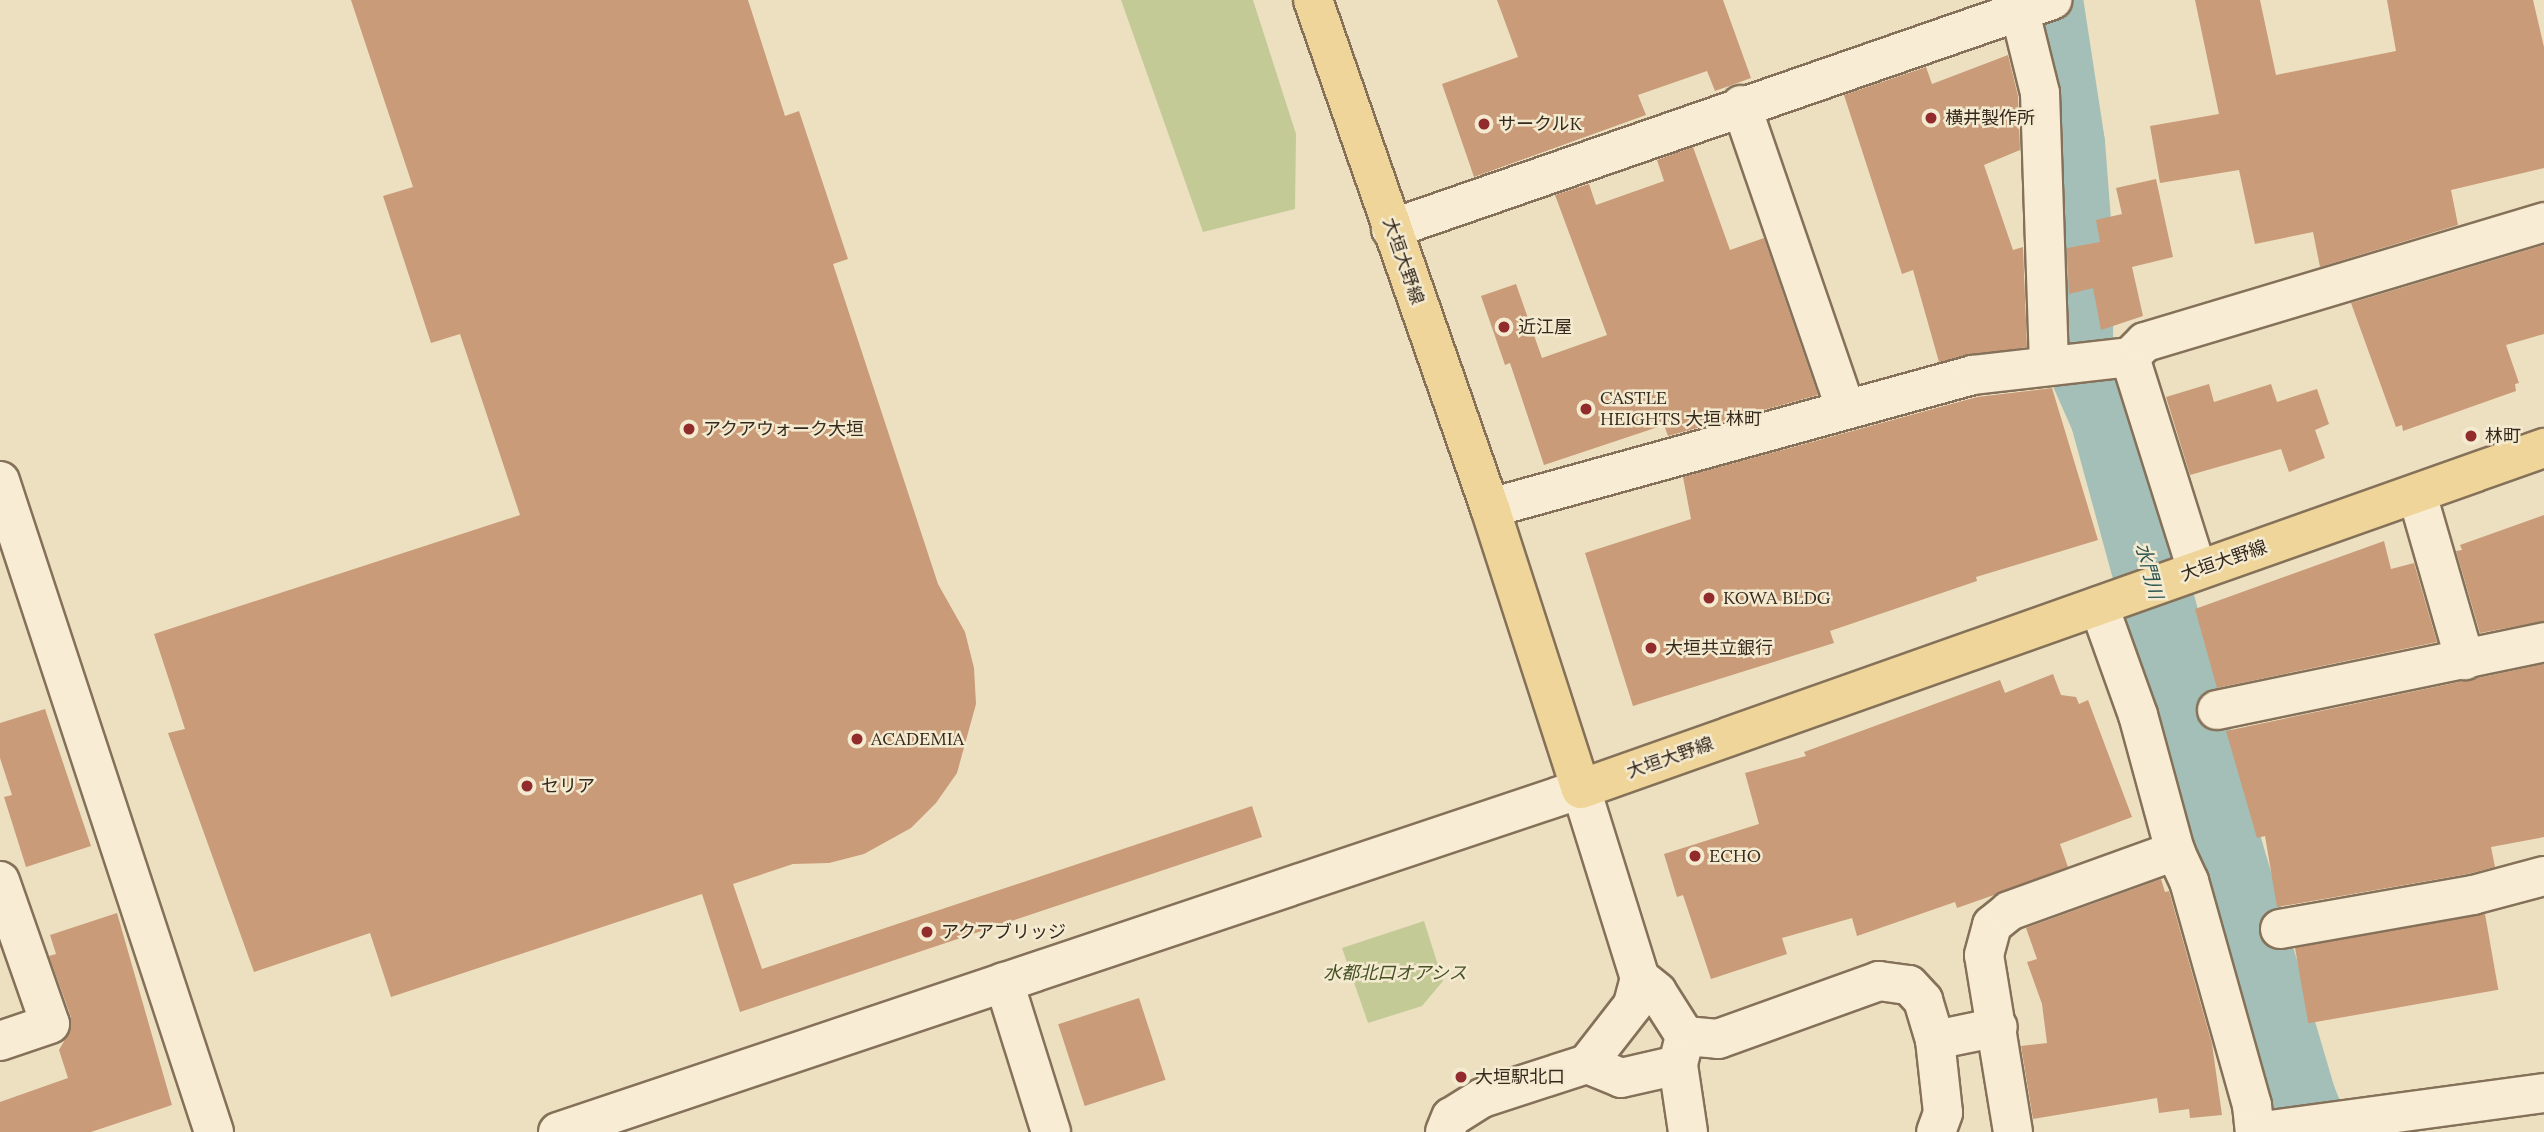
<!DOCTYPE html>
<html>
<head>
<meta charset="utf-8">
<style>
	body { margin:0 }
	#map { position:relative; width:2544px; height:1132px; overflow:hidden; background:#ece0c1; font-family:Lora,"Noto Sans JP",serif }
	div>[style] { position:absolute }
	.green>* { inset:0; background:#c3ca96 }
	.river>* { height:74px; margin:-37px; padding:0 37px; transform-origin:37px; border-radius:37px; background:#a4bfb7 }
	.building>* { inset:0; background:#c99b78; transform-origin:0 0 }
	.roads { filter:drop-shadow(2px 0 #857159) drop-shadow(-2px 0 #857159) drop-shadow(0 2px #857159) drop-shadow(0 -2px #857159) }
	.minor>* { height:38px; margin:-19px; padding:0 19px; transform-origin:19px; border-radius:19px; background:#f8edd4 }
	.major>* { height:38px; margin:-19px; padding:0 19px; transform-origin:19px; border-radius:19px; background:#efd599 }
	.dots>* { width:19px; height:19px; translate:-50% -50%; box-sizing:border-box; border:4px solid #f4ead0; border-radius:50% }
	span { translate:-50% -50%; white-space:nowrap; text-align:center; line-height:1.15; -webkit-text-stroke:5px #f4ead0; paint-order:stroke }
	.poi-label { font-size:18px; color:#35291d }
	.left { translate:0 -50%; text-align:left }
	.street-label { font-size:18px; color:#35291d }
	.park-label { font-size:18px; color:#455124; font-style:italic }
	.water-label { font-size:19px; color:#2d5552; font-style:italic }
</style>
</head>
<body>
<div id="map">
	<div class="green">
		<i style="clip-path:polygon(1121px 0,1253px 0,1296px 134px,1295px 209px,1203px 232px)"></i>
		<i style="clip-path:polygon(1424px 921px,1443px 981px,1422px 1006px,1368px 1023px,1342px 948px)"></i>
	</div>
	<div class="river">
		<i style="left:2046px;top:0;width:145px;rotate:81.3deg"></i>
		<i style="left:2068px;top:143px;width:116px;rotate:85.6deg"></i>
		<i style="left:2077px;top:259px;width:88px;rotate:90.7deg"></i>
		<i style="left:2076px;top:347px;width:77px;rotate:66.1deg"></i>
		<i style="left:2107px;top:417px;width:431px;rotate:74.7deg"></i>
		<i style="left:2221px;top:833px;width:276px;rotate:73.6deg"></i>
		<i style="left:2299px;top:1098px;width:37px;rotate:68deg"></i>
	</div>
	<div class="building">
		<i style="clip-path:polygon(351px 0,748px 0,785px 116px,799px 111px,848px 259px,833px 264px,938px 584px,965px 632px,974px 668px,976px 704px,957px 773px,936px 803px,911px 828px,864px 854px,829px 863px,793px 864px,733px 884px,762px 969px,1252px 806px,1262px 837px,740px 1012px,702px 894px,391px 997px,370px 933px,254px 972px,168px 733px,185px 729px,154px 634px,520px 515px,460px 334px,431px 343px,383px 196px,413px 187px)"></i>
		<i style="clip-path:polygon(1497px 0,1723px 0,1751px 78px,1715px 91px,1707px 71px,1638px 95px,1646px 115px,1474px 177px,1442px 84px,1518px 57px)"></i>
		<i style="clip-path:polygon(2195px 0,2260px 0,2276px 75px,2396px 51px,2387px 0,2533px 0,2544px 47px,2544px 168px,2451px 190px,2458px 225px,2320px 267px,2313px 232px,2255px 244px,2239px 170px,2160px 183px,2150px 126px,2219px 114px)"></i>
		<i style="clip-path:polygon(2008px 55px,2018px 96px,2020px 150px,1984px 165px,2013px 250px,2023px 247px,2027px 347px,1939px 362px,1913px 270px,1902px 274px,1844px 95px,1926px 67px,1932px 84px)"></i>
		<i style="clip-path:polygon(1693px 147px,1730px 250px,1764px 238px,1818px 395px,1668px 436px,1664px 425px,1544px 465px,1510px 363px,1505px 365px,1481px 296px,1516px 284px,1542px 358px,1607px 335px,1555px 195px,1589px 184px,1596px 205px,1664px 181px,1657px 160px)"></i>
		<i style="clip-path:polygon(2156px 179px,2173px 257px,2132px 267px,2143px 316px,2101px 330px,2093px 288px,2069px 294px,2067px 248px,2100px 242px,2096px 220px,2122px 214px,2116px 188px)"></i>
		<i style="clip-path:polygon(2544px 245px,2544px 334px,2506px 345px,2519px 383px,2515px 384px,2516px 391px,2403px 431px,2402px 425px,2396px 427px,2351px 303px)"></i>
		<i style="clip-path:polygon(2209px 384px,2214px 402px,2271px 384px,2277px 402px,2317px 389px,2329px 424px,2315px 430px,2325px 458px,2289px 472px,2281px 449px,2190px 475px,2166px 397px)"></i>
		<i style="clip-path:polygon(2052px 388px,2098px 540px,1976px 577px,1977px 581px,1830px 631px,1834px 643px,1633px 706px,1585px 553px,1691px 519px,1683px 477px,1977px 397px)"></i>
		<i style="clip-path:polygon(2544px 515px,2544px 621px,2480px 633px,2456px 551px,2462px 550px,2460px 545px)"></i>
		<i style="clip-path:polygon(2384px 541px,2391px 569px,2414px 563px,2437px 642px,2217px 688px,2195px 609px)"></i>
		<i style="clip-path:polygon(2544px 664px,2544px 837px,2491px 847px,2495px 867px,2468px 874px,2277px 907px,2265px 836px,2257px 838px,2226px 731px)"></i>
		<i style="clip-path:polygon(2053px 674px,2061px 695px,2076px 697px,2079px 704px,2088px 700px,2132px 817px,2060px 844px,2068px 867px,1994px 895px,1957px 908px,1955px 902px,1857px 936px,1852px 918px,1782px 938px,1787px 954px,1711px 979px,1683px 895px,1677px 897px,1664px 854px,1759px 824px,1745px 773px,1806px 756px,1804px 752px,2000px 680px,2005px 693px)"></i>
		<i style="clip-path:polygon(45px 709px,91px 846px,26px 867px,4px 797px,12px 795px,0 758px,0 723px)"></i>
		<i style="clip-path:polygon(2161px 879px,2165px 892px,2169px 891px,2212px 1044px,2222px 1115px,2190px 1118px,2189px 1109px,2159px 1113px,2157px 1098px,2033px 1119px,2021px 1046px,2047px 1043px,2042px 1004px,2027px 962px,2037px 959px,2026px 928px)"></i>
		<i style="clip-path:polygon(117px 913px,172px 1105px,91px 1132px,0 1132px,0 1102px,68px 1078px,59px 1050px,71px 1029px,71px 1017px,49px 956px,56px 954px,50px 935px)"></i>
		<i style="left:2485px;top:914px;width:77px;height:193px;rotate:80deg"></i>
		<i style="left:1139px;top:998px;width:86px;height:85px;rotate:72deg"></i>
	</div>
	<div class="roads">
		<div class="minor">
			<i style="left:2017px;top:0;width:96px;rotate:76.1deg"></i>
			<i style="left:2040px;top:93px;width:272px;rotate:88.1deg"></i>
			<i style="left:1741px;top:105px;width:319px;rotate:71deg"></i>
			<i style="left:1391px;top:229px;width:700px;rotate:-19.11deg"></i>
			<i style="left:0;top:481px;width:685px;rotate:71.8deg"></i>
			<i style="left:2417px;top:494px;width:173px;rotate:73.9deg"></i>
			<i style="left:1490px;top:508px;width:501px;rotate:-15.4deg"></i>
			<i style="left:1973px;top:375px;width:158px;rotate:-6.5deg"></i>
			<i style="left:2197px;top:570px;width:223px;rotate:-107.5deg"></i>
			<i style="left:2130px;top:357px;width:21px;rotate:-45deg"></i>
			<i style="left:2145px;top:342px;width:417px;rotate:-16.7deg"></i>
			<i style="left:2217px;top:710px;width:334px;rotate:-11.7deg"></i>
			<i style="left:2175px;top:851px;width:33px;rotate:65deg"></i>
			<i style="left:2189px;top:881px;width:233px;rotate:74.3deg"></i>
			<i style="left:2252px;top:1105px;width:27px;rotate:84deg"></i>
			<i style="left:0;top:881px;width:151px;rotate:70.7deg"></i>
			<i style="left:50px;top:1024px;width:53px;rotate:161.2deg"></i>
			<i style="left:2280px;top:929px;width:196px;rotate:-10deg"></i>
			<i style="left:2473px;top:895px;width:73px;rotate:-15deg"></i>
			<i style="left:1640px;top:978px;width:22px;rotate:39deg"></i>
			<i style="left:1657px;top:992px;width:52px;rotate:57.5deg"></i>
			<i style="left:1685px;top:1036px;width:33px;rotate:5deg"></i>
			<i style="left:1718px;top:1039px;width:171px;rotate:-19.8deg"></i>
			<i style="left:1879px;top:981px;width:30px;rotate:8deg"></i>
			<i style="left:1909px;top:985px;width:21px;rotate:47deg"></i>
			<i style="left:1923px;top:1000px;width:42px;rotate:73.3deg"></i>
			<i style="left:1935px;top:1040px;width:73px;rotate:83.7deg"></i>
			<i style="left:1943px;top:1113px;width:20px;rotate:110deg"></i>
			<i style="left:1004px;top:982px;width:157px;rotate:72.6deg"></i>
			<i style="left:1685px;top:1036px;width:30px;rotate:104deg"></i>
			<i style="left:1678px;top:1065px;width:68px;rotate:81.5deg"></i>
			<i style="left:1935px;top:1040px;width:64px;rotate:-11.7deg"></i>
			<i style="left:1587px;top:1064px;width:37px;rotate:22deg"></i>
			<i style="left:1621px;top:1078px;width:58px;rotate:-12.8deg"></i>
			<i style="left:558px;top:1132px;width:1079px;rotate:-18.54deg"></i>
			<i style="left:1581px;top:789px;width:198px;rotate:72.7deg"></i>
			<i style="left:1640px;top:978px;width:28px;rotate:105deg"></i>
			<i style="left:1633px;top:1005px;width:75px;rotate:127.9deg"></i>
			<i style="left:1587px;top:1064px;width:110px;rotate:162.1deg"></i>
			<i style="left:1482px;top:1098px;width:36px;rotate:148deg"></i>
			<i style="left:1451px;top:1117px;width:16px;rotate:112deg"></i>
			<i style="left:2013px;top:1132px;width:179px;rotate:-99.3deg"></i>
			<i style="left:1984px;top:955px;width:31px;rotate:-75deg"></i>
			<i style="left:1992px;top:925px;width:22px;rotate:-39deg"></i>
			<i style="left:2009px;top:911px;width:177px;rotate:-19.9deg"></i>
			<i style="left:2175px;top:851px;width:141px;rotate:-105.2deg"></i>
			<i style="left:2138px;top:715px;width:116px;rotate:-109.7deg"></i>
			<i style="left:2256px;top:1132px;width:291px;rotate:-7.7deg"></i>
		</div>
		<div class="major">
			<i style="left:1313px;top:0;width:538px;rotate:70.79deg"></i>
			<i style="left:1490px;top:508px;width:295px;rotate:72.1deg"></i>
			<i style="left:1581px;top:789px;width:1022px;rotate:-19.5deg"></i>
		</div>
	</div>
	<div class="dots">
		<i style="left:1931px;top:118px;background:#922b2b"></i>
		<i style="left:1484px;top:124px;background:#922b2b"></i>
		<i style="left:1504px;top:327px;background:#922b2b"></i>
		<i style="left:1586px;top:409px;background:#922b2b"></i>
		<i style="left:689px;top:429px;background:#922b2b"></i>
		<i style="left:2471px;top:436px;background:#922b2b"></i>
		<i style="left:1709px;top:598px;background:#922b2b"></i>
		<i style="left:1651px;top:648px;background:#922b2b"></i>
		<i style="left:857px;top:739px;background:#922b2b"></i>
		<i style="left:527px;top:786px;background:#922b2b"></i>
		<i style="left:1695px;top:856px;background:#922b2b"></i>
		<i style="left:927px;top:932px;background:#922b2b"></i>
		<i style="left:1461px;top:1077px;background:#922b2b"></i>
	</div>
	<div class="poi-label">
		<span class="left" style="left:1945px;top:118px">横井製作所</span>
		<span class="left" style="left:1498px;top:124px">サークルK</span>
		<span class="left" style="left:1518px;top:327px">近江屋</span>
		<span class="left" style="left:1600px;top:409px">CASTLE<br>HEIGHTS 大垣 林町</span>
		<span class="left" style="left:703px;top:429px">アクアウォーク大垣</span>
		<span class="left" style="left:2485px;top:436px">林町</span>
		<span class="left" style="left:1723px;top:598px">KOWA BLDG</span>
		<span class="left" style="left:1665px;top:648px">大垣共立銀行</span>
		<span class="left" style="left:871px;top:739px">ACADEMIA</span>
		<span class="left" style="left:541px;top:786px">セリア</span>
		<span class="left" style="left:1709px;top:856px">ECHO</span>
		<span class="left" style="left:941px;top:932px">アクアブリッジ</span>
		<span class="left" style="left:1475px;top:1077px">大垣駅北口</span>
	</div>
	<div class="street-label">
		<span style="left:1403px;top:261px;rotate:71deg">大垣大野線</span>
		<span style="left:2224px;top:561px;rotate:-19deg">大垣大野線</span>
		<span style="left:1670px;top:758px;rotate:-19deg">大垣大野線</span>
	</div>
	<div class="park-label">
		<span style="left:1395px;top:973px">水都北口オアシス</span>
	</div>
	<div class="water-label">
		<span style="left:2149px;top:571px;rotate:75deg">水門川</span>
	</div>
</div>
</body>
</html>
